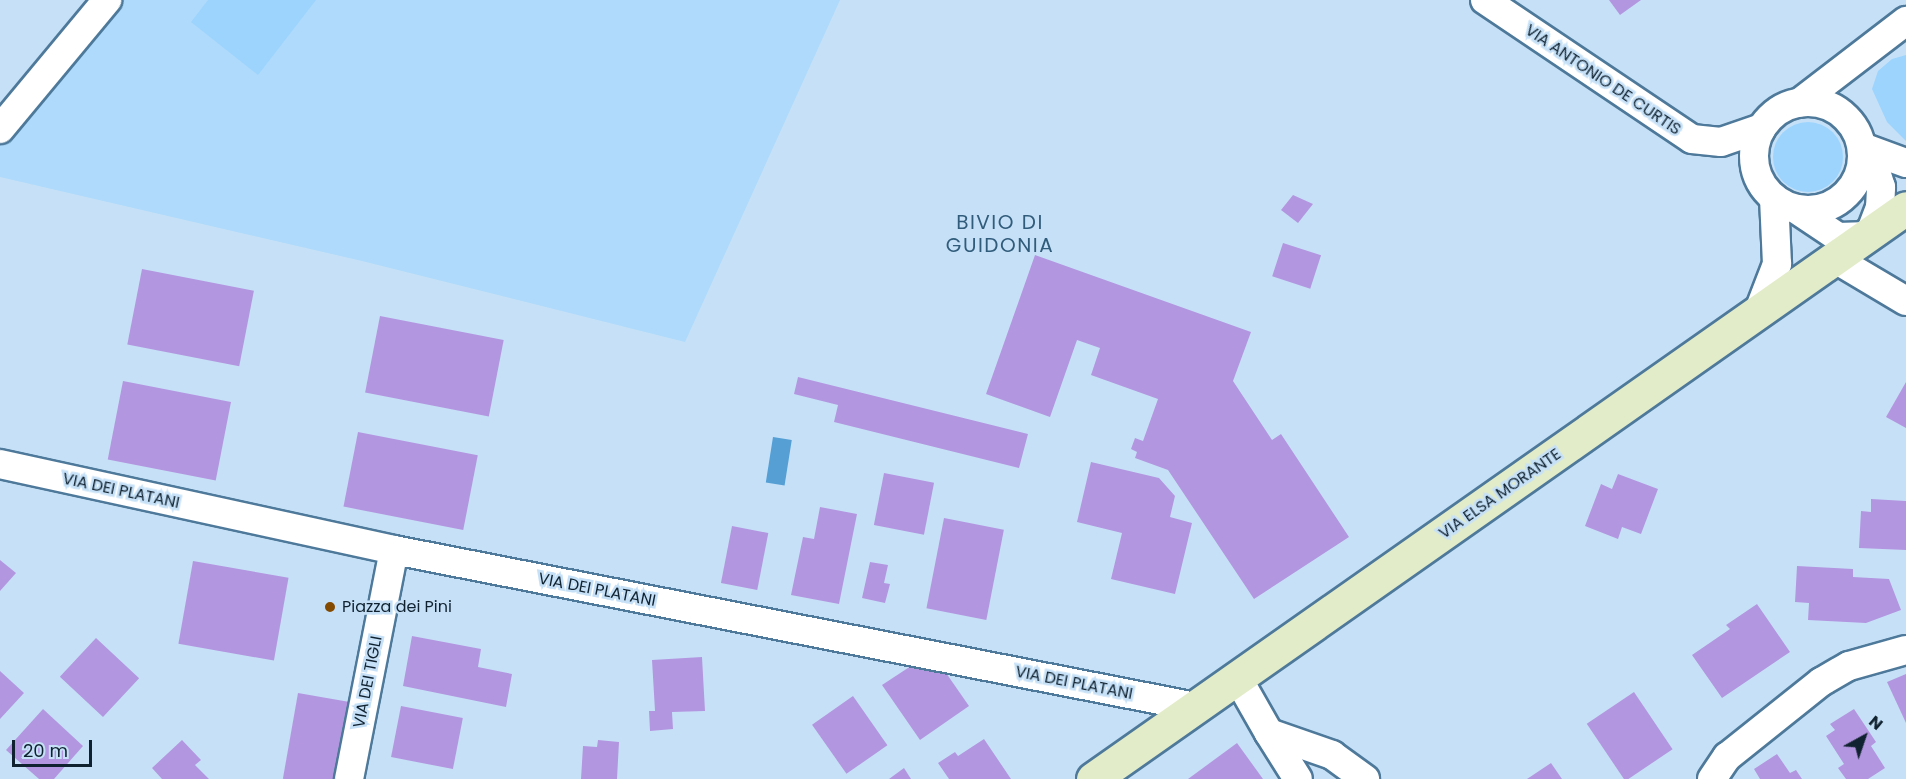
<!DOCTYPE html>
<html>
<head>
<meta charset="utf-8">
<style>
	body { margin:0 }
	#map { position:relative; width:1906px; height:779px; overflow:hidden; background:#c6e1f7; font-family:Poppins,sans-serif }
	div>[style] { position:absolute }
	.built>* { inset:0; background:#afdafb }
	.green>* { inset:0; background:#9cd4fe }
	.round { border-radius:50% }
	.water>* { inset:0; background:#559fd5; transform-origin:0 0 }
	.building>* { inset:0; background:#b396e0; transform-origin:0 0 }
	.roads { filter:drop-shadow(2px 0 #4e799a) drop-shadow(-2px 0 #4e799a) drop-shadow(0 2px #4e799a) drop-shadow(0 -2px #4e799a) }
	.street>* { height:28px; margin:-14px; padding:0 14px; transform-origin:14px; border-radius:14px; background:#fff }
	.street>.ring { margin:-14px; padding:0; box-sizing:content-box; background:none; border:28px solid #fff; border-radius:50% }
	.secondary>* { height:33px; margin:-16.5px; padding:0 16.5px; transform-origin:16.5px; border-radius:16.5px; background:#e3ecc9 }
	.dots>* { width:16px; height:16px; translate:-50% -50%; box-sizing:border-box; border:3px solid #c6e1f7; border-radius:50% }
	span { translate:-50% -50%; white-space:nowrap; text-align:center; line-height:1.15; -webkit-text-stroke:5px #c6e1f7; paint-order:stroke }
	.street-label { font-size:16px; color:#102230 }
	.poi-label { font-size:16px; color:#102230 }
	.left { translate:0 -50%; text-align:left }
	.quarter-label { font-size:20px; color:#315c7b; letter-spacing:1.5px }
	.north { position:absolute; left:1834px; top:707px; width:60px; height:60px; -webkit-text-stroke:4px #c6e1f7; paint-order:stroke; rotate:40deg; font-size:16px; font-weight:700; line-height:24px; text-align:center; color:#102230 }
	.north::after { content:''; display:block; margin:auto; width:21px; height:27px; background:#102230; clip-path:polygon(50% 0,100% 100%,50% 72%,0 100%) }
	.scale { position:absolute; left:12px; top:740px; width:80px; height:27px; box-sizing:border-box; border:3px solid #102230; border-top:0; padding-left:8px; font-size:18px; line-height:21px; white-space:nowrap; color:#102230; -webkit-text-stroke:4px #c6e1f7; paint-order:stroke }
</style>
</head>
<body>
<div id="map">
	<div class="built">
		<i style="clip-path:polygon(96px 0,840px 0,685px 342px,362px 261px,0 177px,0 123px)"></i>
	</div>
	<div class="green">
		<i style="clip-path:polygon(208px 0,316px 0,258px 75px,191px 22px)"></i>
		<i style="clip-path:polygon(1906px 55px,1906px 141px,1887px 122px,1872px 89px,1878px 71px,1892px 59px)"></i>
		<i class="round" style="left:1773px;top:122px;width:70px;height:70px"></i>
	</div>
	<div class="water">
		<i style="left:773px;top:437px;width:19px;height:46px;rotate:9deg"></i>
	</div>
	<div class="building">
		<i style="clip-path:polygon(1609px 0,1641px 0,1620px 15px)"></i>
		<i style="clip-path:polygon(1293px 195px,1313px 204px,1298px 223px,1281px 210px)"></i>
		<i style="left:1283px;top:243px;width:40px;height:35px;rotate:18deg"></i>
		<i style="clip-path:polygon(1035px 255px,1251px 332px,1233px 381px,1272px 440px,1281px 434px,1349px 537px,1254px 599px,1168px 470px,1135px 458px,1137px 452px,1131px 449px,1135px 438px,1143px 441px,1158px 399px,1091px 375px,1100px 348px,1077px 340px,1050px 417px,986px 394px)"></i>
		<i style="left:142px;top:269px;width:114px;height:77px;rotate:11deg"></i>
		<i style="left:380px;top:316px;width:126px;height:78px;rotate:11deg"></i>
		<i style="clip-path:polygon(798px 377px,1028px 434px,1019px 468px,834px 422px,838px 405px,794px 394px)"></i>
		<i style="left:123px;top:381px;width:110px;height:80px;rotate:11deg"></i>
		<i style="clip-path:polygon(1906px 382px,1906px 428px,1886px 417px)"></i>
		<i style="left:358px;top:432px;width:122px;height:76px;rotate:11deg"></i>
		<i style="clip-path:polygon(1091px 462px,1159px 478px,1175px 496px,1170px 517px,1192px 523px,1175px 594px,1111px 579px,1122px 533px,1077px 522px)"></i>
		<i style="left:884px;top:473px;width:51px;height:53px;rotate:11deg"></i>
		<i style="clip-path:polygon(1618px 474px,1658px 489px,1641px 534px,1622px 527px,1618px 539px,1585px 526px,1601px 484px,1612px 489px)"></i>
		<i style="clip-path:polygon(1871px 499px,1906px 501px,1906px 550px,1859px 548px,1861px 511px,1871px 512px)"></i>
		<i style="clip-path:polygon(820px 507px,857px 514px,839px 604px,791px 595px,803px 537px,814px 539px)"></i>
		<i style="left:944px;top:518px;width:61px;height:92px;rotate:11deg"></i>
		<i style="left:732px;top:526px;width:37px;height:58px;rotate:11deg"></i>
		<i style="clip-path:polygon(0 560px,16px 573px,0 591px)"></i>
		<i style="left:193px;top:561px;width:97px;height:84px;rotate:10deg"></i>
		<i style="clip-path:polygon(870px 562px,888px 565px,884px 583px,890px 584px,885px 603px,862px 598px)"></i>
		<i style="clip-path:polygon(1797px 566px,1853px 569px,1853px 577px,1889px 579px,1901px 610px,1866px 623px,1808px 620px,1809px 603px,1795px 602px)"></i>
		<i style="clip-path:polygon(1757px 604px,1790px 652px,1722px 698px,1692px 655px,1730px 629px,1726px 625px)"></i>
		<i style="clip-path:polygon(412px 636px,481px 649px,478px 667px,512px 674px,506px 707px,403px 686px)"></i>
		<i style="left:96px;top:638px;width:59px;height:53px;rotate:43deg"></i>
		<i style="clip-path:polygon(702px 657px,705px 711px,672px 712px,673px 729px,650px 731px,649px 711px,655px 711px,652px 660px)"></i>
		<i style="clip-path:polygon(914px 664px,944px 670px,969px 706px,920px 740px,882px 685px)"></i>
		<i style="clip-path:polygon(0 671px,24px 693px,0 719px)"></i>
		<i style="clip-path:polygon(1906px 674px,1906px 723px,1887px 682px)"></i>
		<i style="left:1634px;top:692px;width:69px;height:57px;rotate:56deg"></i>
		<i style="left:298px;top:693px;width:51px;height:87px;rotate:10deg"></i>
		<i style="left:853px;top:696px;width:60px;height:50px;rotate:55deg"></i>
		<i style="left:401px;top:706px;width:63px;height:52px;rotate:11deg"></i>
		<i style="clip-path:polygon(43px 709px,83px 746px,54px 779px,39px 779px,6px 750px)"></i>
		<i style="clip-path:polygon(1854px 709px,1876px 742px,1871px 746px,1885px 768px,1868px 779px,1846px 779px,1838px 768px,1844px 764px,1826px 736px,1835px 730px,1830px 724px)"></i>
		<i style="clip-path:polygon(984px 739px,1011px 779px,949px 779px,938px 763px,955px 752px,958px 756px)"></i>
		<i style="clip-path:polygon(182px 740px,201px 760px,195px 765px,209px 779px,162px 779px,152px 768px)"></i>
		<i style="clip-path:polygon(598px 740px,619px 742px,617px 779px,581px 779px,583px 746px,597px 747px)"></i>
		<i style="clip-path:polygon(1237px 743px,1263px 779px,1188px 779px)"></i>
		<i style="clip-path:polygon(1777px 754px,1790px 773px,1796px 770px,1802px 779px,1760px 779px,1754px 769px)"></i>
		<i style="clip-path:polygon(1551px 763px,1562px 779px,1527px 779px)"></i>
		<i style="clip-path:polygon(904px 768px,911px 779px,889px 779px)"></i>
	</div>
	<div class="roads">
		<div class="street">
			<i style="left:1485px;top:0;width:249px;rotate:33.9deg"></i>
			<i style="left:1692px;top:139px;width:29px;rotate:6deg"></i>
			<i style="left:1721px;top:142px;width:43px;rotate:-18.9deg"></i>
			<i class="ring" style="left:1754px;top:102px;width:80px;height:80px"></i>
			<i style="left:1799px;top:103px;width:135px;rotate:-37.5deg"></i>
			<i style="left:0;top:129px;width:168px;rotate:-50.3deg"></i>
			<i style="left:1862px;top:147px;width:47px;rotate:20deg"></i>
			<i style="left:1796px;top:209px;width:50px;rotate:33.7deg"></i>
			<i style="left:1838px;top:237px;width:31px;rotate:-2deg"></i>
			<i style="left:1869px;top:236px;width:30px;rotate:-69deg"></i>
			<i style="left:1880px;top:208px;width:21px;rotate:-87deg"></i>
			<i style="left:1881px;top:187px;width:20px;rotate:-108deg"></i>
			<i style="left:1875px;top:168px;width:25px;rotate:-122deg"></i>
			<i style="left:1837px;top:260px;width:80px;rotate:30.7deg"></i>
			<i style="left:1758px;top:313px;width:53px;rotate:-68.8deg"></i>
			<i style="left:1777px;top:264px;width:66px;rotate:-92.6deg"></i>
			<i style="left:0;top:464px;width:403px;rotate:12.3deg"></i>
			<i style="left:394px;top:550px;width:817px;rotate:11.08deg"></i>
			<i style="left:1237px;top:677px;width:64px;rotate:60.3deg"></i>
			<i style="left:1269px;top:733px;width:67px;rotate:19.2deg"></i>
			<i style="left:1332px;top:755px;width:41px;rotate:36deg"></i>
			<i style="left:1269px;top:733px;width:54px;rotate:57.8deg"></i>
			<i style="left:349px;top:779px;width:233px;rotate:-78.9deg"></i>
			<i style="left:1712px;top:779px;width:27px;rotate:-56deg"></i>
			<i style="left:1727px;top:757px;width:120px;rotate:-38.6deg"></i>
			<i style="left:1821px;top:682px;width:32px;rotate:-30deg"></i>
			<i style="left:1849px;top:666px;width:59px;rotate:-15.7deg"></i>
		</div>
		<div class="secondary">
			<i style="left:1093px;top:779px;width:993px;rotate:-35.08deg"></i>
		</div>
	</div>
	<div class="dots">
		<i style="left:330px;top:607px;background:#844a00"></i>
	</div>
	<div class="street-label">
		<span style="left:1603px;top:80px;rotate:34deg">VIA ANTONIO DE CURTIS</span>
		<span style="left:121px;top:491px;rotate:12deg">VIA DEI PLATANI</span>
		<span style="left:1500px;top:494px;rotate:-35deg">VIA ELSA MORANTE</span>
		<span style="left:597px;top:590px;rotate:11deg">VIA DEI PLATANI</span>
		<span style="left:368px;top:682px;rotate:-79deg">VIA DEI TIGLI</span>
		<span style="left:1074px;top:683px;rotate:11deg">VIA DEI PLATANI</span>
	</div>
	<div class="poi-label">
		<span class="left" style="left:342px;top:607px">Piazza dei Pini</span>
	</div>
	<div class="quarter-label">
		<span style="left:1000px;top:234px">BIVIO DI<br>GUIDONIA</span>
	</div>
	<div class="north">N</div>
	<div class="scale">20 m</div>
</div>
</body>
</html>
